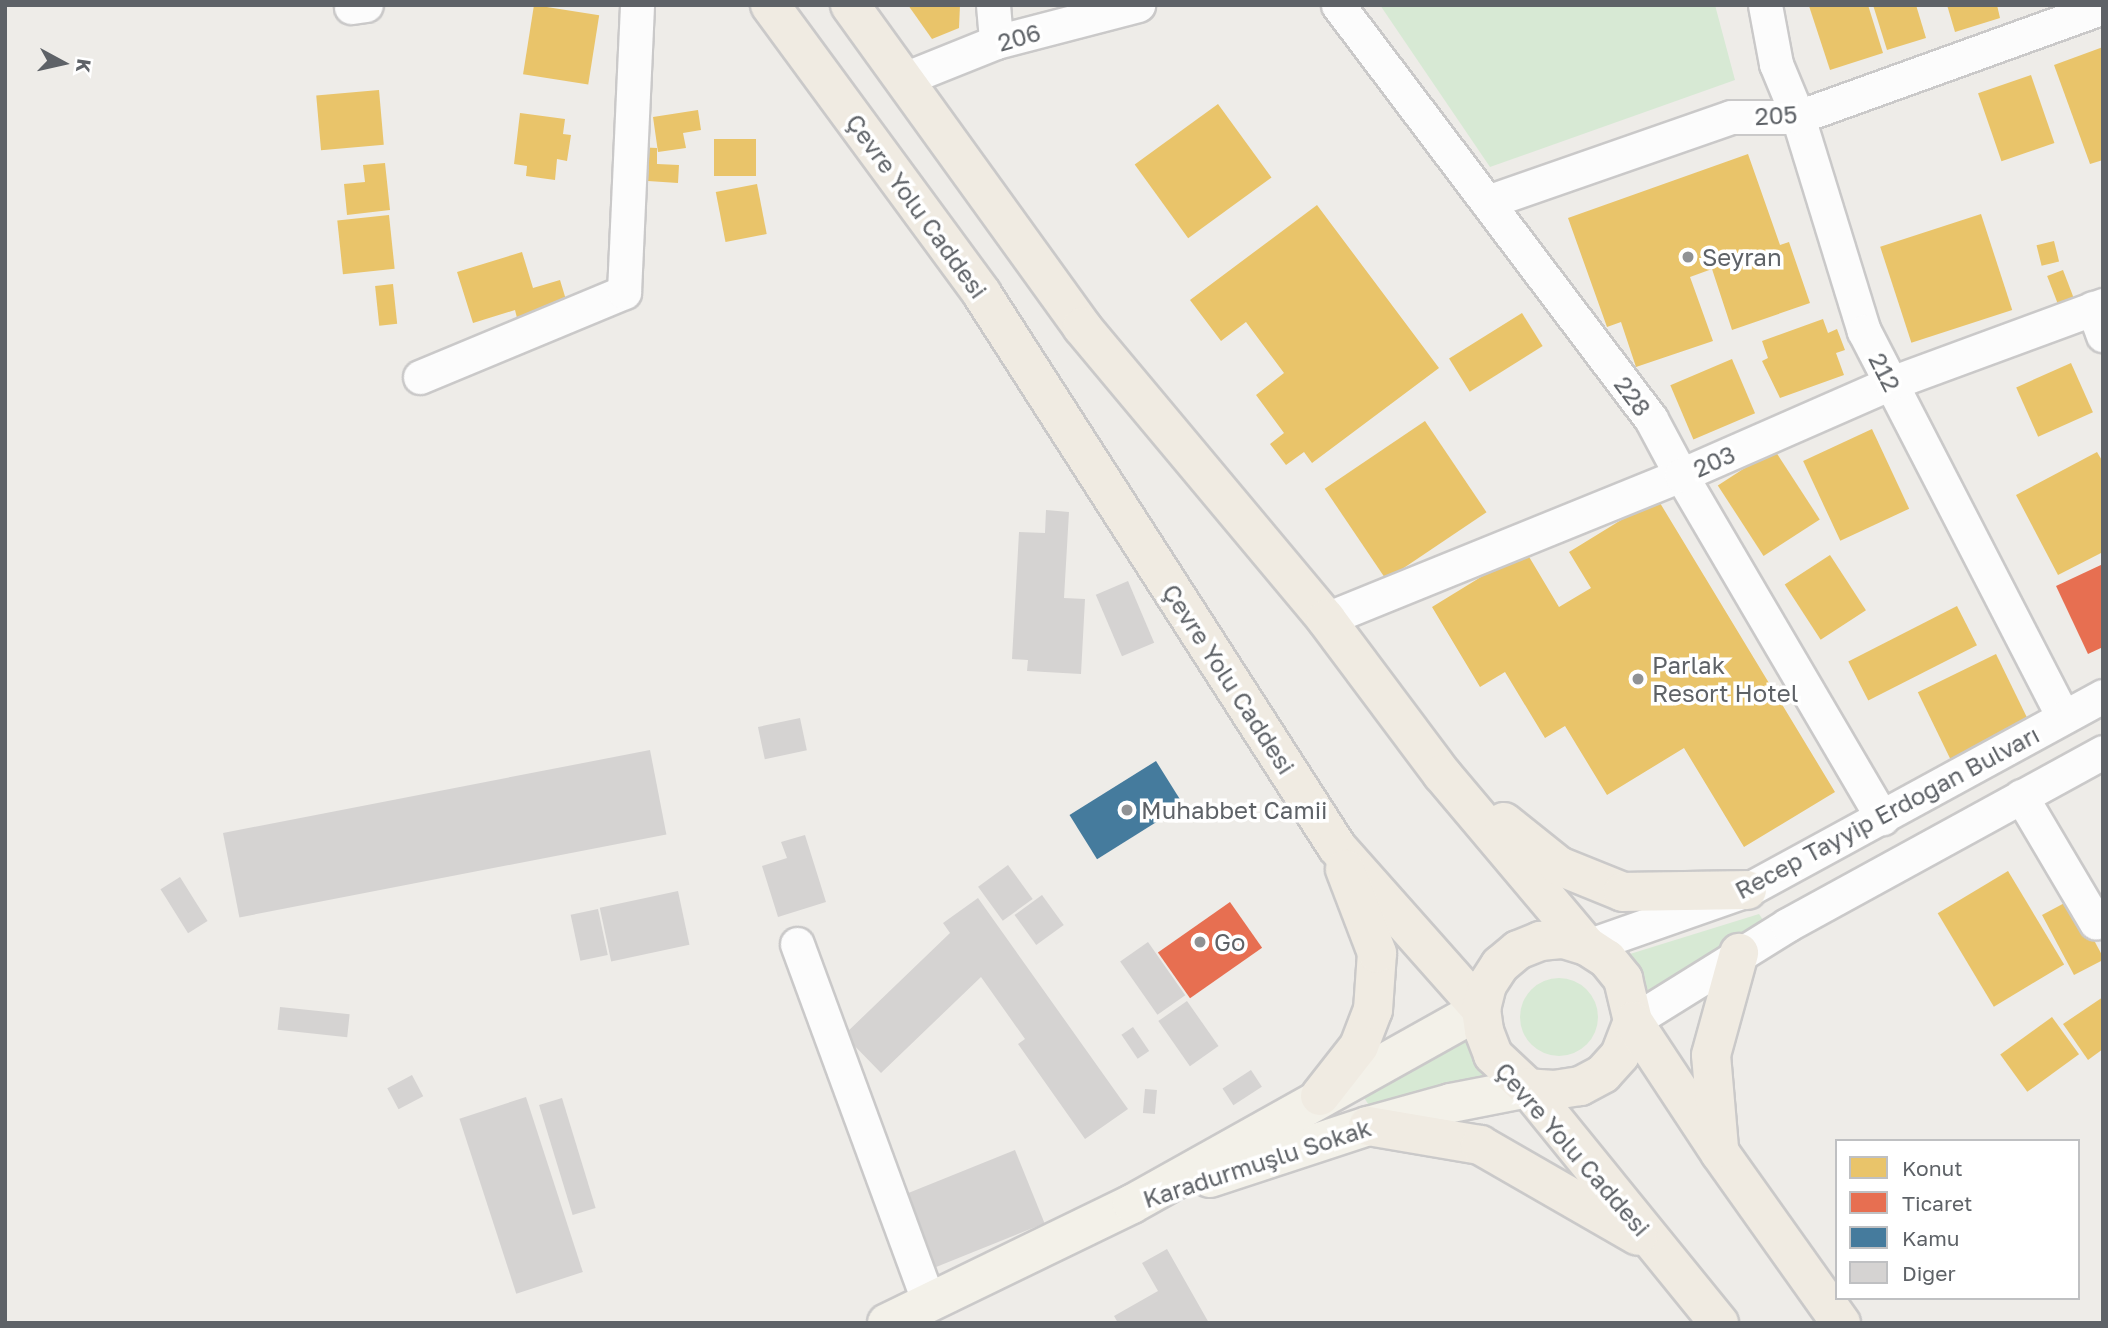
<!DOCTYPE html>
<html>
<head>
<meta charset="utf-8">
<style>
	body { margin:0 }
	#map { position:relative; width:2108px; height:1328px; overflow:hidden; background:#eeece8; font-family:"Golos Text",sans-serif }
	div>[style] { position:absolute }
	.green>* { inset:0; background:#d7e9d4 }
	.round { border-radius:50% }
	.homes>* { inset:0; background:#e9c46a; transform-origin:0 0 }
	.shops>* { inset:0; background:#e76f51; transform-origin:0 0 }
	.public>* { inset:0; background:#457b9d; transform-origin:0 0 }
	.building>* { inset:0; background:#d5d3d2; transform-origin:0 0 }
	.roads { filter:drop-shadow(2px 0 #cac9c9) drop-shadow(-2px 0 #cac9c9) drop-shadow(0 2px #cac9c9) drop-shadow(0 -2px #cac9c9) }
	.minor>* { height:33px; margin:-16.5px; padding:0 16.5px; transform-origin:16.5px; border-radius:16.5px; background:#fcfcfc }
	.major>* { height:38px; margin:-19px; padding:0 19px; transform-origin:19px; border-radius:19px; background:#f3f1e9 }
	.highway>* { height:38px; margin:-19px; padding:0 19px; transform-origin:19px; border-radius:19px; background:#f0ebe2 }
	.dots>* { width:19px; height:19px; translate:-50% -50%; box-sizing:border-box; border:4px solid #fff; border-radius:50% }
	span { translate:-50% -50%; white-space:nowrap; text-align:center; line-height:1.15; -webkit-text-stroke:7px #fff; paint-order:stroke }
	.street-label { font-size:24px; color:#5e6267 }
	.poi-label { font-size:24px; color:#5e6267 }
	.left { translate:0 -50%; text-align:left }
	.frame { position:absolute; inset:0; border:7px solid #5e6267; pointer-events:none }
	.legend { position:absolute; left:1835px; top:1139px; width:245px; height:161px; box-sizing:border-box; background:#fff; border:2px solid #bfc0c2; margin:0; padding:9px 12px; list-style:none; font-size:21px; color:#5e6267 }
	.legend li { display:flex; align-items:center; gap:14px; height:35px }
	.legend b { width:35px; border:2px solid #bfc0c2 }
	.north { position:absolute; left:28px; top:28px; width:70px; height:70px; -webkit-text-stroke:5px #fff; paint-order:stroke; rotate:98deg; font-size:19px; font-weight:700; line-height:28px; text-align:center; color:#5e6267 }
	.north::after { content:''; display:block; margin:auto; width:24px; height:32px; background:#5e6267; clip-path:polygon(50% 0,100% 100%,50% 72%,0 100%) }
</style>
</head>
<body>
<div id="map">
	<div class="green">
		<i style="clip-path:polygon(1380px 5px,1715px 5px,1735px 80px,1490px 167px)"></i>
		<i style="clip-path:polygon(1759px 914px,1763px 920px,1644px 1001px,1617px 958px)"></i>
		<i class="round" style="left:1520px;top:978px;width:78px;height:78px"></i>
		<i style="clip-path:polygon(1466px 1033px,1495px 1081px,1372px 1110px,1363px 1096px)"></i>
	</div>
	<div class="homes">
		<i style="left:534px;top:5px;width:66px;height:70px;rotate:9deg"></i>
		<i style="clip-path:polygon(908px 5px,960px 5px,959px 28px,932px 39px)"></i>
		<i style="clip-path:polygon(1868px 5px,1883px 53px,1830px 70px,1809px 6px)"></i>
		<i style="clip-path:polygon(1873px 5px,1916px 5px,1926px 38px,1887px 50px)"></i>
		<i style="clip-path:polygon(1947px 5px,1997px 5px,2000px 18px,1955px 32px)"></i>
		<i style="clip-path:polygon(2103px 47px,2103px 160px,2090px 164px,2054px 65px)"></i>
		<i style="left:2031px;top:75px;width:72px;height:56px;rotate:71deg"></i>
		<i style="left:379px;top:90px;width:55px;height:63px;rotate:85deg"></i>
		<i style="left:1218px;top:104px;width:91px;height:103px;rotate:54deg"></i>
		<i style="clip-path:polygon(698px 110px,701px 130px,683px 133px,686px 148px,658px 152px,653px 117px)"></i>
		<i style="clip-path:polygon(520px 113px,565px 119px,563px 134px,571px 135px,567px 161px,557px 159px,555px 180px,526px 176px,527px 166px,514px 164px)"></i>
		<i style="left:714px;top:139px;width:42px;height:37px"></i>
		<i style="clip-path:polygon(635px 147px,657px 148px,657px 164px,679px 165px,678px 183px,633px 180px)"></i>
		<i style="clip-path:polygon(1748px 154px,1780px 245px,1789px 242px,1810px 303px,1732px 330px,1712px 269px,1690px 277px,1713px 341px,1636px 367px,1621px 322px,1607px 327px,1568px 218px)"></i>
		<i style="clip-path:polygon(385px 163px,390px 210px,347px 215px,344px 184px,365px 182px,363px 165px)"></i>
		<i style="left:757px;top:184px;width:51px;height:42px;rotate:79deg"></i>
		<i style="clip-path:polygon(1317px 205px,1439px 368px,1312px 463px,1304px 452px,1286px 465px,1270px 444px,1284px 433px,1256px 395px,1284px 373px,1246px 322px,1221px 341px,1190px 300px)"></i>
		<i style="left:1981px;top:214px;width:101px;height:106px;rotate:72deg"></i>
		<i style="left:389px;top:215px;width:54px;height:52px;rotate:84deg"></i>
		<i style="left:2054px;top:241px;width:21px;height:18px;rotate:76deg"></i>
		<i style="clip-path:polygon(522px 252px,533px 288px,560px 280px,567px 303px,517px 318px,515px 310px,473px 323px,457px 272px)"></i>
		<i style="left:2063px;top:270px;width:31px;height:17px;rotate:69deg"></i>
		<i style="left:393px;top:284px;width:40px;height:18px;rotate:84deg"></i>
		<i style="left:1522px;top:313px;width:39px;height:86px;rotate:58deg"></i>
		<i style="clip-path:polygon(1823px 319px,1828px 333px,1837px 329px,1845px 350px,1836px 353px,1844px 375px,1780px 398px,1762px 361px,1768px 358px,1762px 341px)"></i>
		<i style="left:1732px;top:359px;width:59px;height:67px;rotate:67deg"></i>
		<i style="left:2071px;top:363px;width:54px;height:60px;rotate:66deg"></i>
		<i style="left:1425px;top:421px;width:110px;height:121px;rotate:56deg"></i>
		<i style="left:1872px;top:429px;width:88px;height:76px;rotate:65deg"></i>
		<i style="left:1774px;top:449px;width:84px;height:67px;rotate:57deg"></i>
		<i style="clip-path:polygon(2097px 452px,2103px 462px,2103px 552px,2058px 575px,2016px 495px)"></i>
		<i style="clip-path:polygon(1657px 498px,1835px 792px,1744px 847px,1684px 748px,1607px 795px,1565px 726px,1545px 738px,1505px 672px,1480px 687px,1432px 607px,1525px 550px,1559px 607px,1591px 588px,1569px 552px)"></i>
		<i style="left:1830px;top:555px;width:66px;height:54px;rotate:57deg"></i>
		<i style="left:1957px;top:606px;width:44px;height:122px;rotate:63deg"></i>
		<i style="left:1996px;top:654px;width:79px;height:87px;rotate:64deg"></i>
		<i style="left:2008px;top:871px;width:109px;height:82px;rotate:59deg"></i>
		<i style="clip-path:polygon(2072px 899px,2103px 957px,2103px 960px,2074px 975px,2042px 915px)"></i>
		<i style="clip-path:polygon(2103px 997px,2103px 1049px,2088px 1060px,2063px 1024px)"></i>
		<i style="left:2052px;top:1017px;width:46px;height:64px;rotate:54deg"></i>
	</div>
	<div class="shops">
		<i style="clip-path:polygon(2103px 564px,2103px 647px,2088px 654px,2056px 586px)"></i>
		<i style="left:1230px;top:902px;width:56px;height:88px;rotate:55deg"></i>
	</div>
	<div class="public">
		<i style="left:1156px;top:761px;width:52px;height:102px;rotate:58deg"></i>
	</div>
	<div class="building">
		<i style="clip-path:polygon(1046px 510px,1069px 512px,1064px 598px,1085px 599px,1081px 674px,1027px 671px,1028px 660px,1012px 659px,1019px 532px,1045px 533px)"></i>
		<i style="left:1128px;top:581px;width:67px;height:35px;rotate:67deg"></i>
		<i style="left:800px;top:718px;width:33px;height:43px;rotate:78deg"></i>
		<i style="left:650px;top:750px;width:86px;height:435px;rotate:79deg"></i>
		<i style="clip-path:polygon(805px 835px,826px 902px,778px 917px,762px 866px,787px 858px,781px 842px)"></i>
		<i style="left:1008px;top:865px;width:42px;height:37px;rotate:54deg"></i>
		<i style="left:180px;top:877px;width:52px;height:23px;rotate:58deg"></i>
		<i style="left:678px;top:891px;width:55px;height:80px;rotate:78deg"></i>
		<i style="left:1042px;top:895px;width:37px;height:34px;rotate:54deg"></i>
		<i style="clip-path:polygon(978px 898px,1128px 1109px,1085px 1139px,1018px 1044px,1025px 1039px,981px 977px,881px 1073px,844px 1035px,950px 933px,943px 923px)"></i>
		<i style="left:598px;top:909px;width:47px;height:28px;rotate:78deg"></i>
		<i style="left:1148px;top:942px;width:65px;height:34px;rotate:55deg"></i>
		<i style="left:1187px;top:1001px;width:55px;height:35px;rotate:55deg"></i>
		<i style="left:280px;top:1007px;width:70px;height:23px;rotate:6deg"></i>
		<i style="left:1133px;top:1027px;width:29px;height:14px;rotate:56deg"></i>
		<i style="left:1251px;top:1070px;width:20px;height:34px;rotate:57deg"></i>
		<i style="left:412px;top:1075px;width:24px;height:28px;rotate:62deg"></i>
		<i style="left:1145px;top:1089px;width:12px;height:24px;rotate:5deg"></i>
		<i style="left:526px;top:1097px;width:184px;height:70px;rotate:72deg"></i>
		<i style="left:562px;top:1098px;width:115px;height:24px;rotate:73deg"></i>
		<i style="left:1015px;top:1150px;width:79px;height:123px;rotate:68deg"></i>
		<i style="clip-path:polygon(1167px 1249px,1209px 1323px,1118px 1323px,1114px 1316px,1158px 1291px,1142px 1263px)"></i>
	</div>
	<div class="roads">
		<div class="minor">
			<i style="left:993px;top:5px;width:37px;rotate:85deg"></i>
			<i style="left:1338px;top:5px;width:519px;rotate:52.91deg"></i>
			<i style="left:1651px;top:419px;width:64px;rotate:61.8deg"></i>
			<i style="left:1681px;top:475px;width:398px;rotate:59.6deg"></i>
			<i style="left:1765px;top:5px;width:60px;rotate:79.4deg"></i>
			<i style="left:1776px;top:64px;width:57px;rotate:67.5deg"></i>
			<i style="left:1798px;top:117px;width:224px;rotate:72.9deg"></i>
			<i style="left:1864px;top:331px;width:434px;rotate:62.7deg"></i>
			<i style="left:351px;top:7px;width:15px;rotate:-8deg"></i>
			<i style="left:904px;top:79px;width:99px;rotate:-21.9deg"></i>
			<i style="left:996px;top:42px;width:147px;rotate:-14.6deg"></i>
			<i style="left:1487px;top:202px;width:258px;rotate:-19.2deg"></i>
			<i style="left:1731px;top:117px;width:67px"></i>
			<i style="left:1798px;top:117px;width:324px;rotate:-19.8deg"></i>
			<i style="left:2093px;top:308px;width:29px;rotate:70deg"></i>
			<i style="left:420px;top:377px;width:221px;rotate:-22.6deg"></i>
			<i style="left:624px;top:292px;width:287px;rotate:-87.4deg"></i>
			<i style="left:1326px;top:619px;width:383px;rotate:-22.1deg"></i>
			<i style="left:1681px;top:475px;width:229px;rotate:-23.7deg"></i>
			<i style="left:1891px;top:383px;width:226px;rotate:-20.2deg"></i>
			<i style="left:2021px;top:796px;width:147px;rotate:59.4deg"></i>
			<i style="left:797px;top:944px;width:382px;rotate:69.8deg"></i>
			<i style="left:1587px;top:946px;width:170px;rotate:-19.3deg"></i>
			<i style="left:1747px;top:890px;width:405px;rotate:-28.6deg"></i>
			<i style="left:1633px;top:1021px;width:181px;rotate:-31.9deg"></i>
			<i style="left:1787px;top:925px;width:360px;rotate:-28.7deg"></i>
		</div>
		<div class="major">
			<i style="left:1210px;top:1178px;width:166px;rotate:-18.2deg"></i>
			<i style="left:1368px;top:1126px;width:86px;rotate:-15.5deg"></i>
			<i style="left:1451px;top:1103px;width:78px;rotate:-11deg"></i>
			<i style="left:887px;top:1323px;width:272px;rotate:-25.9deg"></i>
			<i style="left:1132px;top:1204px;width:400px;rotate:-29.2deg"></i>
		</div>
		<div class="highway">
			<i style="left:770px;top:5px;width:358px;rotate:53.7deg"></i>
			<i style="left:982px;top:294px;width:657px;rotate:57.3deg"></i>
			<i style="left:1337px;top:847px;width:217px;rotate:48.4deg"></i>
			<i style="left:1481px;top:1009px;width:22px;rotate:82deg"></i>
			<i style="left:1484px;top:1031px;width:26px;rotate:69deg"></i>
			<i style="left:1493px;top:1055px;width:48px;rotate:43.3deg"></i>
			<i style="left:1528px;top:1088px;width:303px;rotate:50.9deg"></i>
			<i style="left:850px;top:5px;width:397px;rotate:54.2deg"></i>
			<i style="left:1082px;top:327px;width:381px;rotate:50.1deg"></i>
			<i style="left:1326px;top:619px;width:194px;rotate:53.2deg"></i>
			<i style="left:1442px;top:774px;width:225px;rotate:49.9deg"></i>
			<i style="left:1504px;top:822px;width:70px;rotate:38.7deg"></i>
			<i style="left:1559px;top:866px;width:69px;rotate:22.1deg"></i>
			<i style="left:1623px;top:892px;width:124px;rotate:-0.9deg"></i>
			<i style="left:1481px;top:1009px;width:25px;rotate:-76deg"></i>
			<i style="left:1487px;top:985px;width:24px;rotate:-57deg"></i>
			<i style="left:1500px;top:965px;width:23px;rotate:-40deg"></i>
			<i style="left:1518px;top:950px;width:24px;rotate:-22deg"></i>
			<i style="left:1540px;top:941px;width:24px;rotate:-5deg"></i>
			<i style="left:1564px;top:939px;width:24px;rotate:17deg"></i>
			<i style="left:1587px;top:946px;width:24px;rotate:33deg"></i>
			<i style="left:1607px;top:959px;width:26px;rotate:51deg"></i>
			<i style="left:1623px;top:979px;width:43px;rotate:76.6deg"></i>
			<i style="left:1633px;top:1021px;width:36px;rotate:111deg"></i>
			<i style="left:1620px;top:1055px;width:25px;rotate:132deg"></i>
			<i style="left:1603px;top:1074px;width:26px;rotate:152deg"></i>
			<i style="left:1580px;top:1086px;width:26px;rotate:171deg"></i>
			<i style="left:1554px;top:1090px;width:26px;rotate:-176deg"></i>
			<i style="left:1633px;top:1021px;width:158px;rotate:56.6deg"></i>
			<i style="left:1720px;top:1153px;width:209px;rotate:54.6deg"></i>
			<i style="left:1320px;top:1096px;width:63px;rotate:-52deg"></i>
			<i style="left:1359px;top:1046px;width:39px;rotate:-69deg"></i>
			<i style="left:1373px;top:1010px;width:57px;rotate:-86deg"></i>
			<i style="left:1377px;top:953px;width:90px;rotate:-110.9deg"></i>
			<i style="left:1368px;top:1126px;width:114px;rotate:9.6deg"></i>
			<i style="left:1480px;top:1145px;width:182px;rotate:29.9deg"></i>
			<i style="left:1719px;top:1148px;width:93px;rotate:-94.9deg"></i>
			<i style="left:1711px;top:1055px;width:106px;rotate:-74.6deg"></i>
		</div>
	</div>
	<div class="dots">
		<i style="left:1688px;top:257px;background:#909294"></i>
		<i style="left:1638px;top:679px;background:#909294"></i>
		<i style="left:1127px;top:810px;background:#909294"></i>
		<i style="left:1200px;top:942px;background:#909294"></i>
	</div>
	<div class="street-label">
		<span style="left:1019px;top:37px;rotate:-16deg">206</span>
		<span style="left:1776px;top:115px;rotate:-3deg">205</span>
		<span style="left:917px;top:206px;rotate:54deg">Çevre Yolu Caddesi</span>
		<span style="left:1885px;top:372px;rotate:63deg">212</span>
		<span style="left:1633px;top:396px;rotate:53deg">228</span>
		<span style="left:1714px;top:461px;rotate:-24deg">203</span>
		<span style="left:1229px;top:679px;rotate:57deg">Çevre Yolu Caddesi</span>
		<span style="left:1887px;top:812px;rotate:-28deg">Recep Tayyip Erdoğan Bulvarı</span>
		<span style="left:1573px;top:1149px;rotate:49deg">Çevre Yolu Caddesi</span>
		<span style="left:1257px;top:1163px;rotate:-18deg">Karadurmuşlu Sokak</span>
	</div>
	<div class="poi-label">
		<span class="left" style="left:1702px;top:257px">Seyran</span>
		<span class="left" style="left:1652px;top:679px">Parlak<br>Resort Hotel</span>
		<span class="left" style="left:1141px;top:810px">Muhabbet Camii</span>
		<span class="left" style="left:1214px;top:942px">Go</span>
	</div>
	<div class="frame"></div>
	<ul class="legend">
	<li><b style="height:19px;background:#e9c46a"></b>Konut</li>
	<li><b style="height:19px;background:#e76f51"></b>Ticaret</li>
	<li><b style="height:19px;background:#457b9d"></b>Kamu</li>
	<li><b style="height:19px;background:#d5d3d2"></b>Diğer</li>
	</ul>
	<div class="north">K</div>
</div>
</body>
</html>
